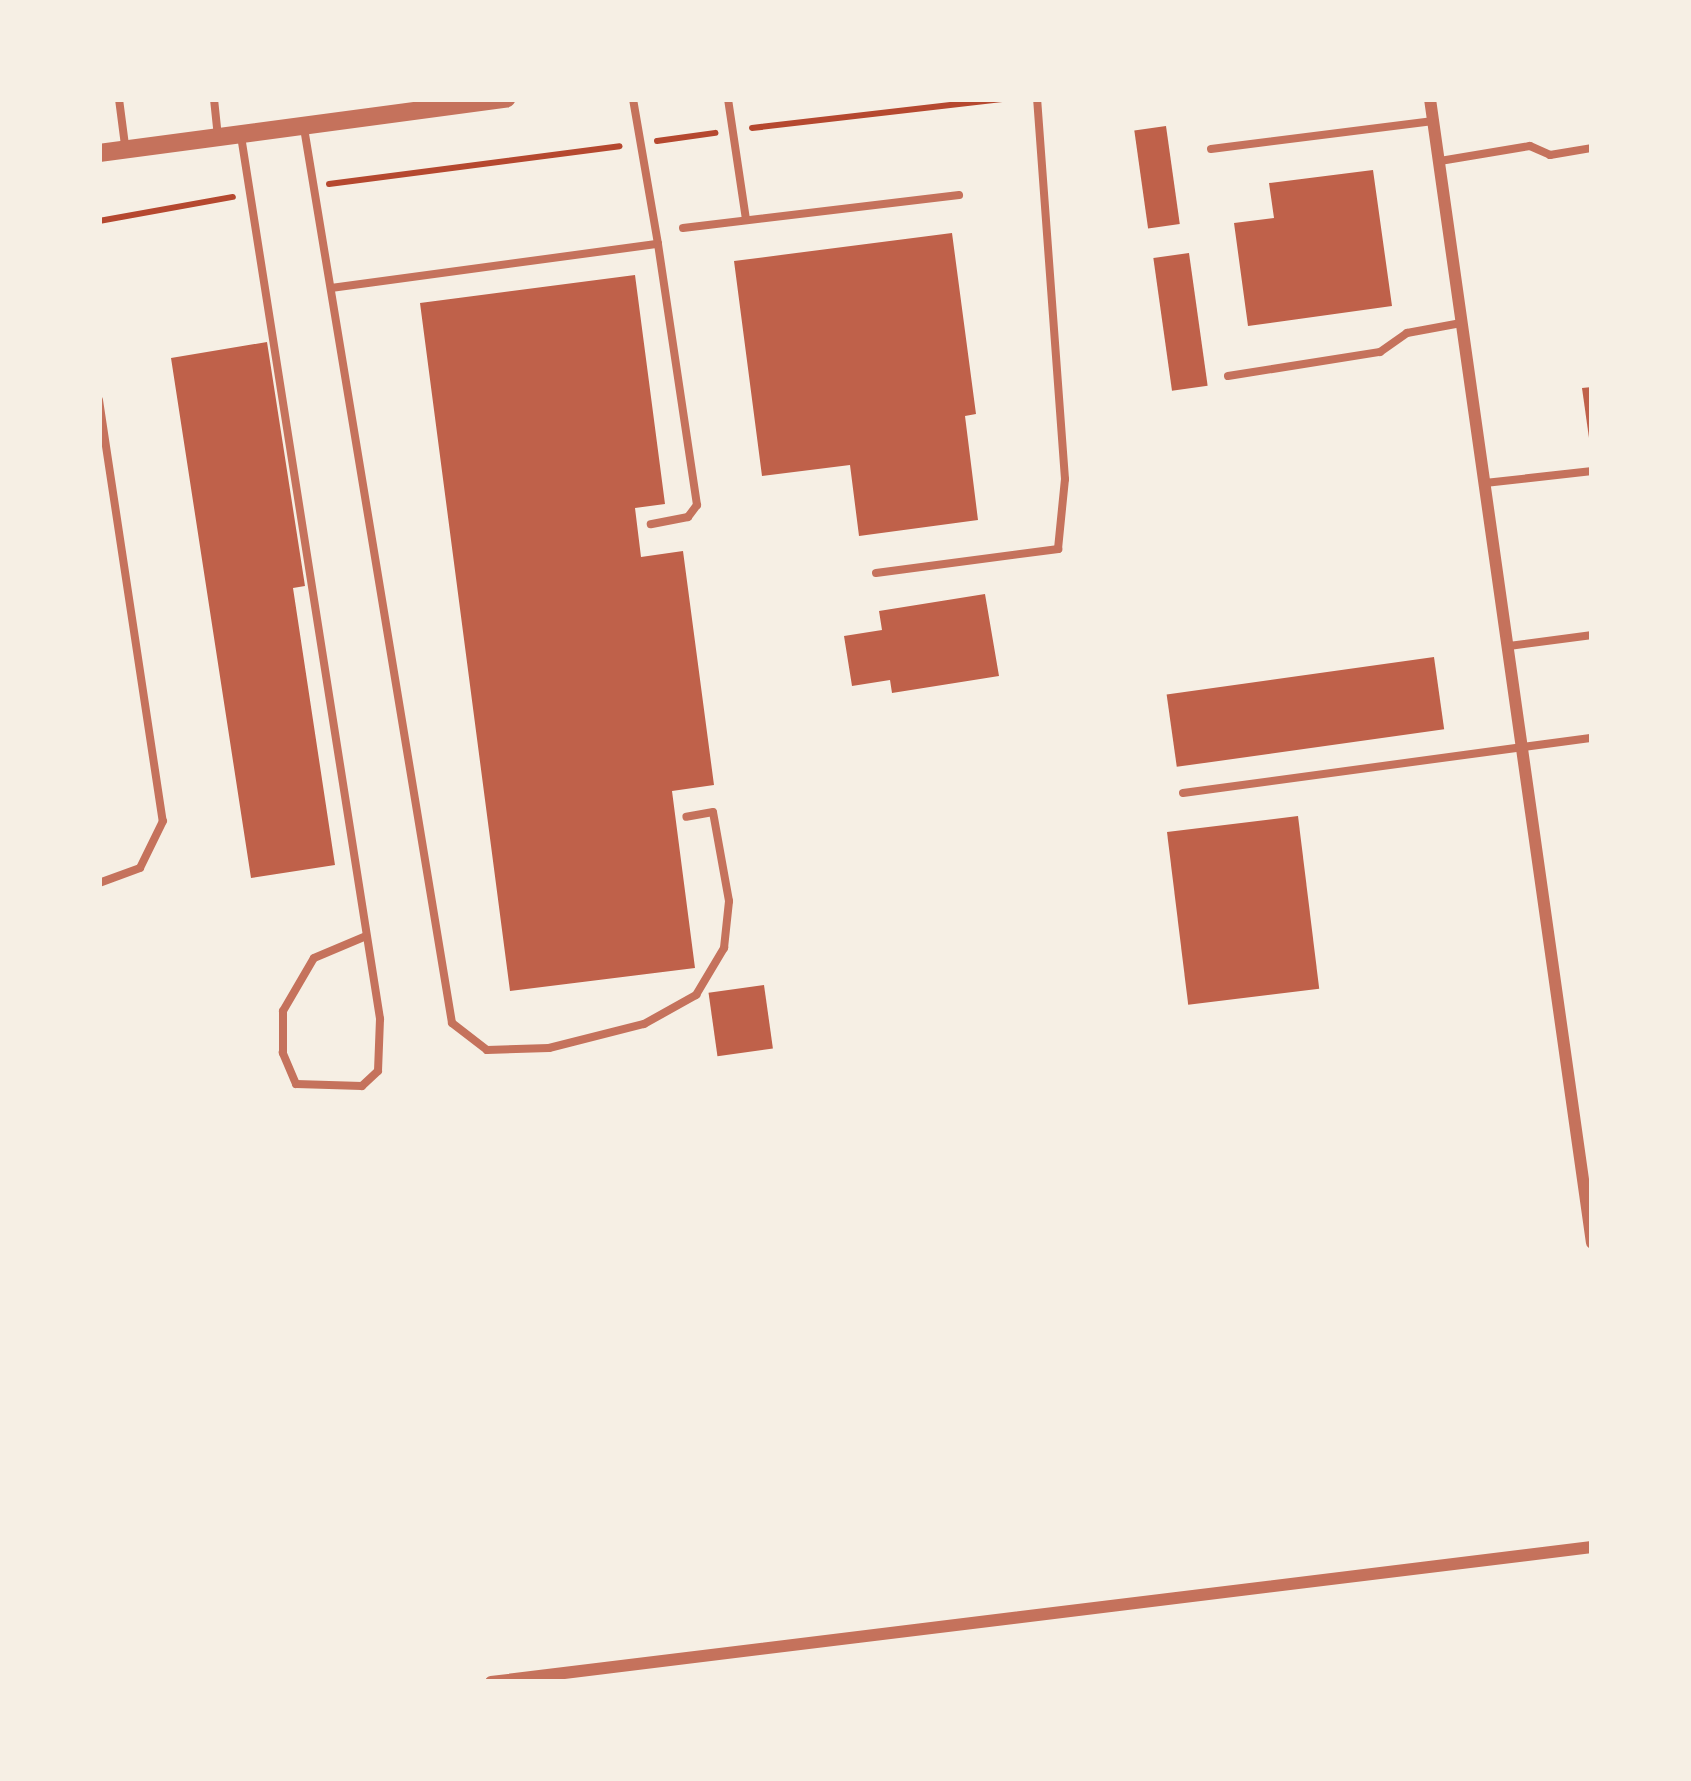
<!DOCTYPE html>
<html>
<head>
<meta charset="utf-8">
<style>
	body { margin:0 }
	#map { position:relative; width:1691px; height:1781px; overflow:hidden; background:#f6efe4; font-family:"Work Sans",sans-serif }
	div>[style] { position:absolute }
	.building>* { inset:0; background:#bf614a; transform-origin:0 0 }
	.path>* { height:6px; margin:-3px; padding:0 3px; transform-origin:3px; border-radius:3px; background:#b5482f }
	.service>* { height:8px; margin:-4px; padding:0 4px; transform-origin:4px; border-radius:4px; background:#c5725c }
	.minor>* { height:12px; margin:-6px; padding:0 6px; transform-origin:6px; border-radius:6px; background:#c5725c }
	.tertiary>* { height:18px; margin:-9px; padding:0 9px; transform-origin:9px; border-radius:9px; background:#c5725c }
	span { translate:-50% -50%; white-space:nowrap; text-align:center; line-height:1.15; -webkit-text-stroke:10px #f6efe4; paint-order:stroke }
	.frame { position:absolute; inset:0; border:102px solid #f6efe4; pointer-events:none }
</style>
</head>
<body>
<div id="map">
	<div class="building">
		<i style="left:1166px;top:126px;width:99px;height:32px;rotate:82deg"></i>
		<i style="clip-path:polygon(1373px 170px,1392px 306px,1248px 326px,1234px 223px,1274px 218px,1269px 183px)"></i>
		<i style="clip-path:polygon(952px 233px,976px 414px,965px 416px,978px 520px,859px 536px,850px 465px,762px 476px,734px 261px)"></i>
		<i style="left:1189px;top:253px;width:134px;height:36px;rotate:82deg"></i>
		<i style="clip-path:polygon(635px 275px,665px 504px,635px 508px,641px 557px,683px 551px,714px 785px,672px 791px,695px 968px,510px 991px,420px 303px)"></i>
		<i style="clip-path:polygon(267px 342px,305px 586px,293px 588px,335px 865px,251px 878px,171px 358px)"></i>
		<i style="clip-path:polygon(1592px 387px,1592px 438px,1589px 438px,1582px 388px)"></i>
		<i style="clip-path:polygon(985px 594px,999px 676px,892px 693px,890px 680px,852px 686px,844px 636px,882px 630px,879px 611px)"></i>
		<i style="left:1434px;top:657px;width:73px;height:270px;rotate:82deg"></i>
		<i style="left:1298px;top:816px;width:174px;height:132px;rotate:83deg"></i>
		<i style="left:764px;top:985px;width:64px;height:56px;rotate:82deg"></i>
	</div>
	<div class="path">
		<i style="left:752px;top:128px;width:254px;rotate:-6.6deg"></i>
		<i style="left:657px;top:141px;width:59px;rotate:-7.9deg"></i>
		<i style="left:329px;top:184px;width:293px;rotate:-7.4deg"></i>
		<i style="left:99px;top:221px;width:136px;rotate:-10.2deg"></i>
	</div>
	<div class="service">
		<i style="left:119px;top:99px;width:46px;rotate:82.6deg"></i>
		<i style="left:214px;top:99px;width:37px;rotate:84deg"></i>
		<i style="left:633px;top:99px;width:147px;rotate:80.2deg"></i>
		<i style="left:728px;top:99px;width:121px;rotate:81.5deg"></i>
		<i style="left:304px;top:128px;width:907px;rotate:80.61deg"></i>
		<i style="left:452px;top:1023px;width:44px;rotate:37.6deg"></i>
		<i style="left:487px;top:1050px;width:62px;rotate:-1.8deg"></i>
		<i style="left:549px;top:1048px;width:98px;rotate:-14.2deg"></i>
		<i style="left:644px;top:1024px;width:60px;rotate:-29.1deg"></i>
		<i style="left:696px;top:995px;width:55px;rotate:-59.2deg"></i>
		<i style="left:724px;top:948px;width:47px;rotate:-83.9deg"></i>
		<i style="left:729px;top:901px;width:90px;rotate:-100.2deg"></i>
		<i style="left:713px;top:812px;width:27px;rotate:170deg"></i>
		<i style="left:241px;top:136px;width:894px;rotate:81.05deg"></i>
		<i style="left:380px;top:1019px;width:52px;rotate:92.2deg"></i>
		<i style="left:378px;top:1071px;width:22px;rotate:137deg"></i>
		<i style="left:362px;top:1086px;width:66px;rotate:-178.3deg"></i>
		<i style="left:296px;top:1084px;width:34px;rotate:-113deg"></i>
		<i style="left:283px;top:1053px;width:42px;rotate:-90deg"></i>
		<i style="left:283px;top:1011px;width:61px;rotate:-59.7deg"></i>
		<i style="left:314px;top:958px;width:56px;rotate:-22.9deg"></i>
		<i style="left:1211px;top:149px;width:224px;rotate:-7.2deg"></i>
		<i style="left:1440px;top:161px;width:91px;rotate:-9.5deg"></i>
		<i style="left:1530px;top:146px;width:22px;rotate:24deg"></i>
		<i style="left:1550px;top:155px;width:43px;rotate:-9.5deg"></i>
		<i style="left:683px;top:228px;width:278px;rotate:-6.8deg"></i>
		<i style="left:331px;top:288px;width:330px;rotate:-7.7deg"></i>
		<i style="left:658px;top:244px;width:264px;rotate:81.5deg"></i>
		<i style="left:697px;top:505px;width:15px;rotate:127deg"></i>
		<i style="left:688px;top:517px;width:38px;rotate:169deg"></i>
		<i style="left:1228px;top:376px;width:154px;rotate:-9deg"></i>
		<i style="left:1380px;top:352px;width:33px;rotate:-35deg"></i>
		<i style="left:1407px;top:333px;width:55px;rotate:-10.5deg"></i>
		<i style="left:99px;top:400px;width:426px;rotate:81.4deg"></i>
		<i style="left:163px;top:821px;width:52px;rotate:116.1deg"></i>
		<i style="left:140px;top:868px;width:44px;rotate:159.9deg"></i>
		<i style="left:1485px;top:483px;width:108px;rotate:-6.4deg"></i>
		<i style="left:876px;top:573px;width:184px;rotate:-7.5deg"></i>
		<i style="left:1058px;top:549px;width:70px;rotate:-84.3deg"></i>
		<i style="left:1065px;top:479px;width:381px;rotate:-94.2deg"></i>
		<i style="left:1509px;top:646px;width:84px;rotate:-7.5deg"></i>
		<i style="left:1183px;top:793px;width:413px;rotate:-7.7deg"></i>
	</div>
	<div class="minor">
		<i style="left:1430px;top:99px;width:1155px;rotate:81.94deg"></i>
		<i style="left:491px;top:1682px;width:1109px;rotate:-6.99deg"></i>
	</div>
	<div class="tertiary">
		<i style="left:99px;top:153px;width:411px;rotate:-7.6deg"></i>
	</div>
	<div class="frame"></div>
</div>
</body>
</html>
